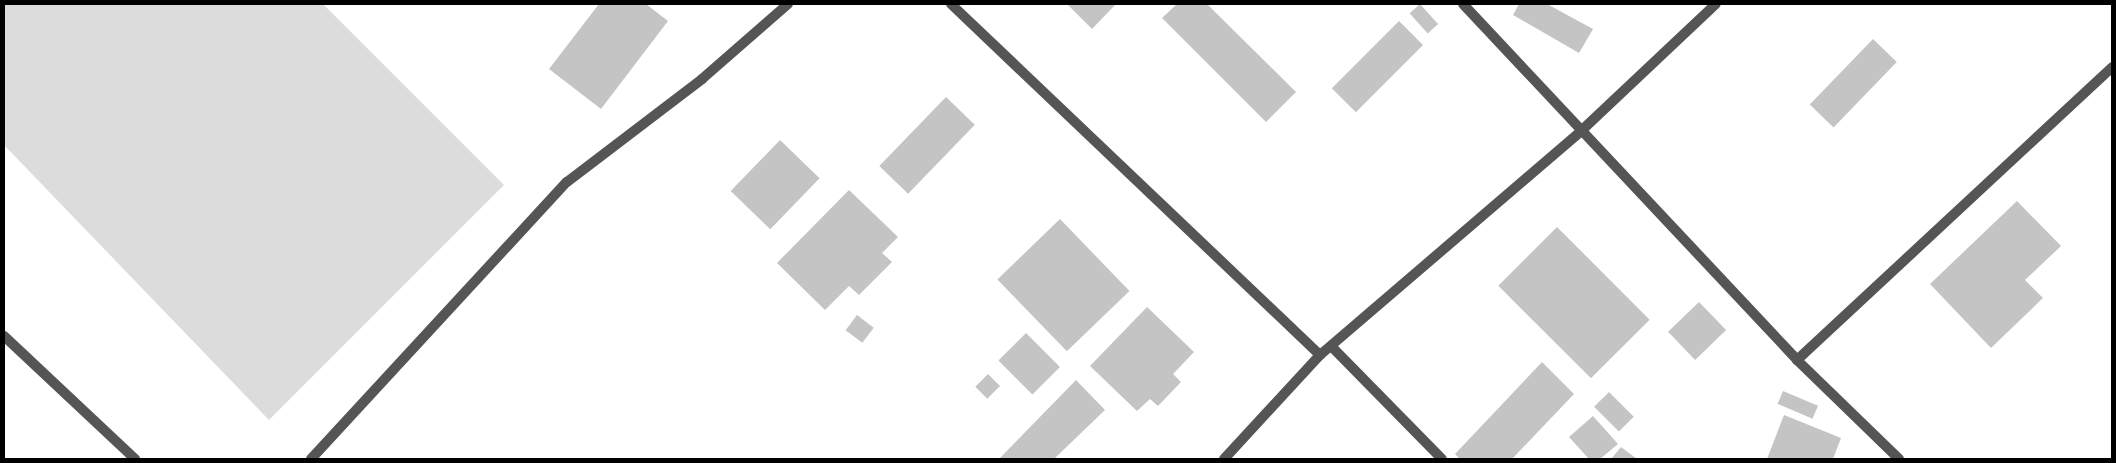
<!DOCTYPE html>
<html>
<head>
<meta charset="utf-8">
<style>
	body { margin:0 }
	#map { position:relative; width:2116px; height:463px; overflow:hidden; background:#fff; font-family:Manrope,sans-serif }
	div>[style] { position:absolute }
	.green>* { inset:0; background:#dcdcdc }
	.building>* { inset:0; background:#c4c4c4; transform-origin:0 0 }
	.minor>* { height:10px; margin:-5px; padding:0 5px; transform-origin:5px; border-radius:5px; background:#555 }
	span { translate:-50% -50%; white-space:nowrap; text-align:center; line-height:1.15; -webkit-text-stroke:4px #fff; paint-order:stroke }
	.frame { position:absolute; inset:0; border:5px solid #000; pointer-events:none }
</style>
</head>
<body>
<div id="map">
	<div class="green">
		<i style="clip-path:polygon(4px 4px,323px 4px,504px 185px,269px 420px,4px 145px)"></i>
	</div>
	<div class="building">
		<i style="clip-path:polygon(599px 4px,646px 4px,668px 21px,601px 109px,549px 69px)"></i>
		<i style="clip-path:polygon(1067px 4px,1116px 4px,1092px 29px)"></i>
		<i style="clip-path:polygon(1177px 4px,1207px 4px,1296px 92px,1266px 122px,1162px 18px)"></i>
		<i style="left:1420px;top:4px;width:27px;height:14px;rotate:48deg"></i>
		<i style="clip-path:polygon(1519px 4px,1547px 4px,1593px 29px,1579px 53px,1513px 15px)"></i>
		<i style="left:1399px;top:21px;width:34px;height:95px;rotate:45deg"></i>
		<i style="left:1873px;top:39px;width:33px;height:91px;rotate:44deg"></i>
		<i style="left:946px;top:97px;width:40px;height:96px;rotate:44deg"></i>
		<i style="left:780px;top:140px;width:55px;height:71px;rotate:44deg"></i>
		<i style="clip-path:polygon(849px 190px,898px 237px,882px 253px,892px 262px,859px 295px,849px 286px,825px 310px,777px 263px)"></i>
		<i style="clip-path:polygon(2017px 201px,2061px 246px,2025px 280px,2043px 298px,1991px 348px,1930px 284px)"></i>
		<i style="left:1060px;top:219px;width:100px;height:87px;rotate:46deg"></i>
		<i style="left:1557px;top:227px;width:131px;height:83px;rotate:45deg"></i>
		<i style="left:1699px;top:302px;width:39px;height:43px;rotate:46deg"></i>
		<i style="clip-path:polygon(1147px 307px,1194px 352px,1173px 374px,1181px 382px,1158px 406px,1150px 399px,1137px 411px,1090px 366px)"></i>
		<i style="left:857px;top:315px;width:21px;height:19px;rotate:37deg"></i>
		<i style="left:1026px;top:333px;width:48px;height:39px;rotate:45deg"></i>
		<i style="clip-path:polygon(1542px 362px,1574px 394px,1512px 459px,1460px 459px,1455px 454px)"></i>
		<i style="left:988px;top:374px;width:17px;height:18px;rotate:45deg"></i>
		<i style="clip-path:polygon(1076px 380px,1105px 410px,1054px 459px,999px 459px)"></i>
		<i style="left:1783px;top:391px;width:38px;height:14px;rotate:23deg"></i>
		<i style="left:1609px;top:392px;width:35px;height:21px;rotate:45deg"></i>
		<i style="clip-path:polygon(1784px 415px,1841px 438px,1833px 459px,1767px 459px)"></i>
		<i style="clip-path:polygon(1593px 416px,1618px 444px,1600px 459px,1589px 459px,1569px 437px)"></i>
		<i style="clip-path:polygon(1621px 447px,1637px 459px,1611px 459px)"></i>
	</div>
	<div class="minor">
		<i style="left:951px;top:4px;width:509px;rotate:43.57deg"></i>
		<i style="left:1463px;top:4px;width:488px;rotate:46.8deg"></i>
		<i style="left:1797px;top:360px;width:142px;rotate:44.1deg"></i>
		<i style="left:4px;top:336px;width:180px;rotate:43.2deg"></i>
		<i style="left:1331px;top:346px;width:158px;rotate:45.5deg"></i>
		<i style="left:1797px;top:360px;width:430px;rotate:-42.9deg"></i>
		<i style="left:311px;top:459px;width:377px;rotate:-47.3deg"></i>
		<i style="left:567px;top:182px;width:170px;rotate:-37.3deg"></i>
		<i style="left:702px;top:79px;width:114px;rotate:-41.1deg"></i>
		<i style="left:1224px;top:459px;width:142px;rotate:-47.3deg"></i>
		<i style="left:1320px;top:355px;width:344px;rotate:-40.6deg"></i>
		<i style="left:1581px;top:131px;width:185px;rotate:-43.3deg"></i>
	</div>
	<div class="frame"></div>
</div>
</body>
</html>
